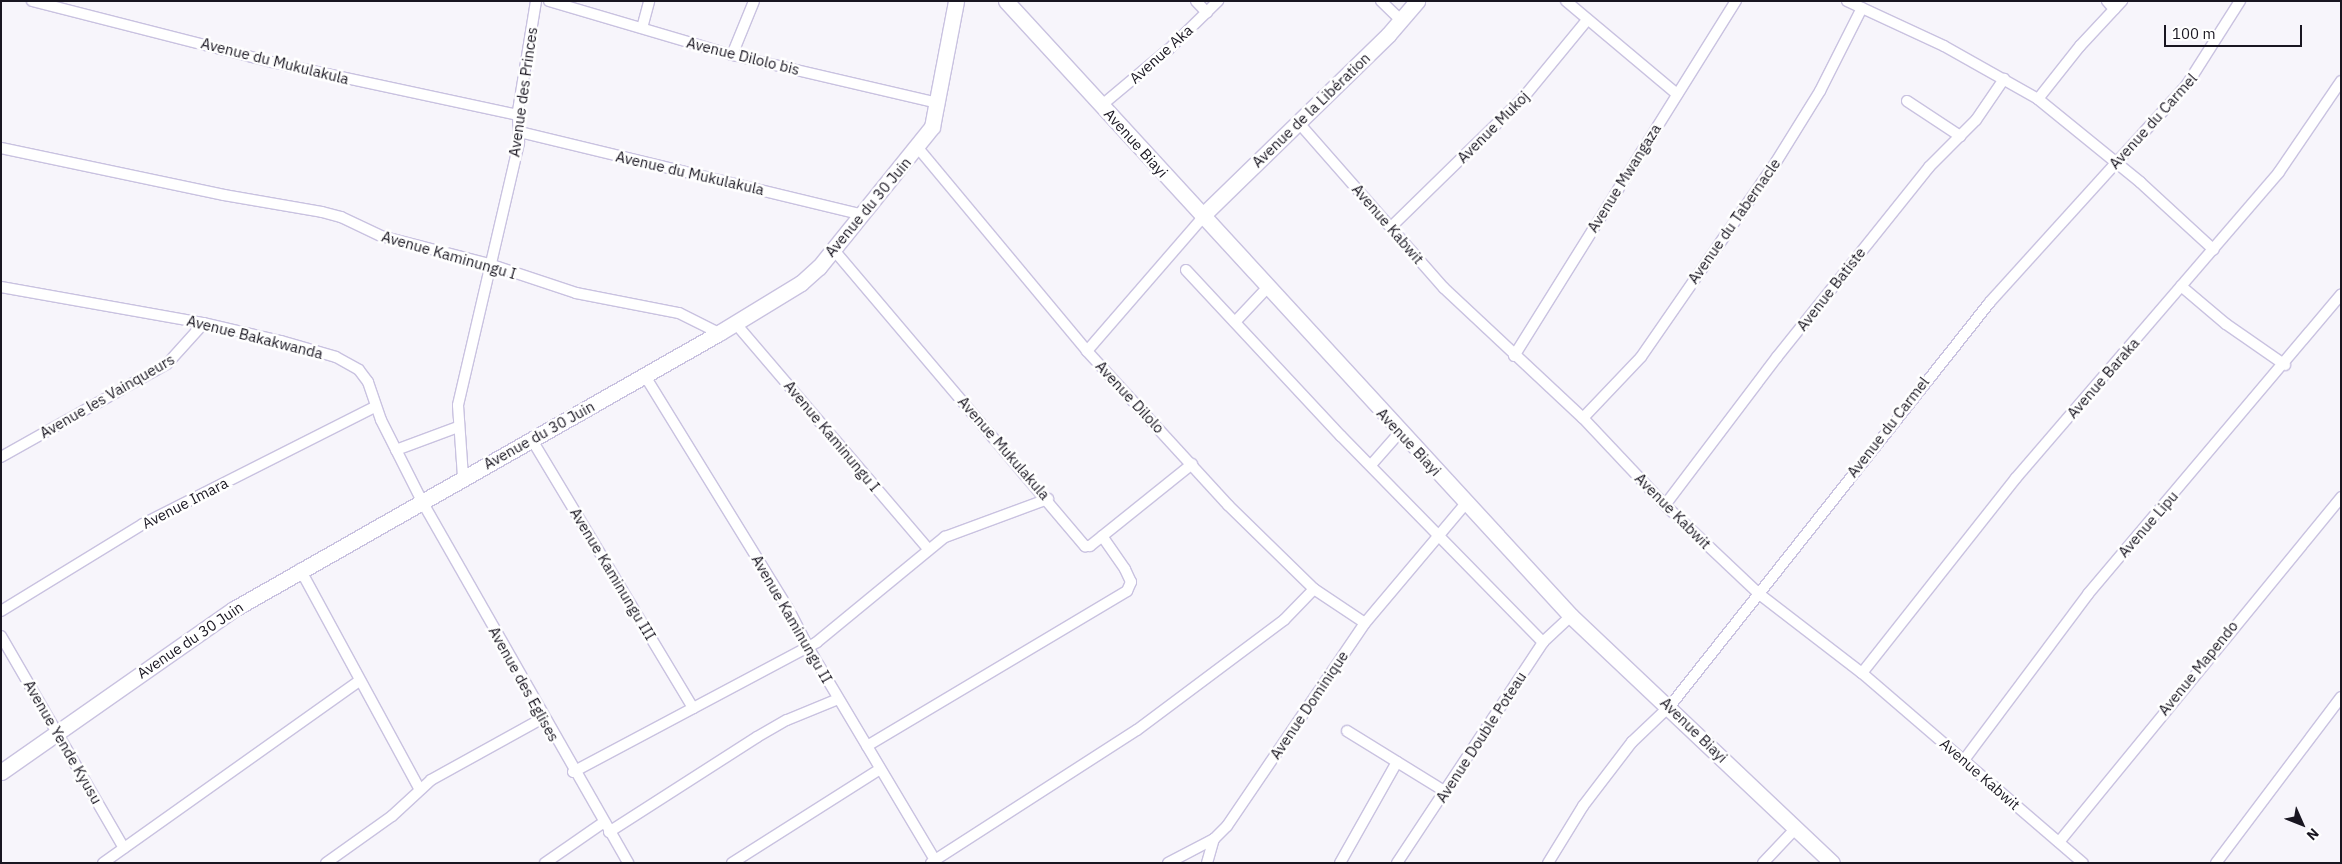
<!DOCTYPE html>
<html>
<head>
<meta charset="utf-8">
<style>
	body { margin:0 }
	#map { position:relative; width:2342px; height:864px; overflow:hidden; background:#f7f5fb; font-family:"IBM Plex Sans",sans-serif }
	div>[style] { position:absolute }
	.roads { filter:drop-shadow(1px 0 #c9c2e0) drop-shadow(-1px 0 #c9c2e0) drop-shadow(0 1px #c9c2e0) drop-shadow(0 -1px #c9c2e0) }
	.street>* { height:10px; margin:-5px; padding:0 5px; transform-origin:5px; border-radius:5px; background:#fff }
	.secondary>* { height:15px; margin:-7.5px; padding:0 7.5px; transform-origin:7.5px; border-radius:7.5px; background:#fff }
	span { translate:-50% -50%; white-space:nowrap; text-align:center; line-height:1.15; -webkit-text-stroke:5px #fff; paint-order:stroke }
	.street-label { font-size:15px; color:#191621 }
	.frame { position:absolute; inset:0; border:2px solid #191621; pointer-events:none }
	.north { position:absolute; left:2277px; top:799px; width:50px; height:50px; -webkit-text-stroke:4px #fff; paint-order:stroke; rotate:134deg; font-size:14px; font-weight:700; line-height:20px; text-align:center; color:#191621 }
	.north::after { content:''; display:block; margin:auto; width:18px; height:22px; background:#191621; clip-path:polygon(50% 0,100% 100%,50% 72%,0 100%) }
	.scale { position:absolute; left:2164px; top:25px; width:138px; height:22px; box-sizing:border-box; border:2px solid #191621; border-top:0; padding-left:6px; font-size:15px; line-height:18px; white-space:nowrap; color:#191621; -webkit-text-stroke:4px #fff; paint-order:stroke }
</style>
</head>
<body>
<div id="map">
	<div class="roads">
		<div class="street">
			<i style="left:32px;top:1px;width:247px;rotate:14.3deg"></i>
			<i style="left:271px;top:62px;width:253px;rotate:12.1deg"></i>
			<i style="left:549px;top:1px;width:191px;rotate:16.4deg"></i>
			<i style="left:732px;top:55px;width:212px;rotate:13.1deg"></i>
			<i style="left:1196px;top:1px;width:16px;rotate:47deg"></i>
			<i style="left:1381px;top:1px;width:28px;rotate:44deg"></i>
			<i style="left:1566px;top:1px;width:145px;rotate:40deg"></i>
			<i style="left:1847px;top:1px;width:107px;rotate:24.9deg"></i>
			<i style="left:1944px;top:46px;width:108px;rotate:29.4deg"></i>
			<i style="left:2038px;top:99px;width:132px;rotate:39.1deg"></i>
			<i style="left:2140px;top:182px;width:100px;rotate:42.6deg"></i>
			<i style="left:2107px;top:1px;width:11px;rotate:49deg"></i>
			<i style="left:642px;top:28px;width:28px;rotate:-75deg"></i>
			<i style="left:732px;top:55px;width:58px;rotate:-67.8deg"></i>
			<i style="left:2038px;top:99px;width:68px;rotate:-51.6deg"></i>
			<i style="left:2080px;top:46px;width:62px;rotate:-47deg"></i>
			<i style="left:1907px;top:101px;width:64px;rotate:33.4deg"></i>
			<i style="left:1102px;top:105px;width:87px;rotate:-39.9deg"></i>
			<i style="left:1169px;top:49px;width:69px;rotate:-44.4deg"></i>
			<i style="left:1298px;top:122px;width:221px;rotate:48.7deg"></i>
			<i style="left:1444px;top:288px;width:190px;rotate:43.1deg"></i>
			<i style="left:1583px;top:418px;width:120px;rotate:46.7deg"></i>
			<i style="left:1665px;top:505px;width:128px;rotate:43.4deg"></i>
			<i style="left:1758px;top:593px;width:131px;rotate:37.6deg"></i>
			<i style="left:1862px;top:673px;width:291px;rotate:40.7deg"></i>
			<i style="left:520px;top:132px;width:350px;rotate:13.6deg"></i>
			<i style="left:1px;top:148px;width:228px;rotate:11.9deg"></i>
			<i style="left:224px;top:195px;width:99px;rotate:9.8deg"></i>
			<i style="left:322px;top:212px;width:20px;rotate:15deg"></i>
			<i style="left:341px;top:217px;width:44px;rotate:25.4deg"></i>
			<i style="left:381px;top:236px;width:112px;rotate:14.5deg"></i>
			<i style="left:489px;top:264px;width:92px;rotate:18.4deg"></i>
			<i style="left:576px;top:293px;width:105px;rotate:11deg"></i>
			<i style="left:679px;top:313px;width:45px;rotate:26.6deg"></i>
			<i style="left:918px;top:148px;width:264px;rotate:50.2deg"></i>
			<i style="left:1087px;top:351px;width:209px;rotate:47.5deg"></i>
			<i style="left:1228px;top:505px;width:120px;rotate:44.3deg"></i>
			<i style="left:1314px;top:589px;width:61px;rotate:33.7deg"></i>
			<i style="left:1392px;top:226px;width:183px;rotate:-44.3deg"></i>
			<i style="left:1523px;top:98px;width:101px;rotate:-50.6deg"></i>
			<i style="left:833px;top:249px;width:390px;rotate:49.7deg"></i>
			<i style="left:1085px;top:546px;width:5px"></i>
			<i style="left:1090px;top:546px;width:131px;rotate:-38.8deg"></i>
			<i style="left:1186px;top:270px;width:227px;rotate:47deg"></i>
			<i style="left:1341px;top:436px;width:289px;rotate:45.6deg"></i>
			<i style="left:2181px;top:286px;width:59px;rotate:40.2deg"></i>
			<i style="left:2226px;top:324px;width:72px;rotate:34.8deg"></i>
			<i style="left:1px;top:287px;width:206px;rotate:10.1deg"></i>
			<i style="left:204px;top:323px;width:79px;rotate:13.2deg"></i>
			<i style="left:281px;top:341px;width:57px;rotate:16.2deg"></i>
			<i style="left:336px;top:357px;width:26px;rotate:29deg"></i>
			<i style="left:359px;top:370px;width:15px;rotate:53deg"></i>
			<i style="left:368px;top:382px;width:40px;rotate:71.1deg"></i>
			<i style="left:381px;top:420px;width:93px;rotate:63.2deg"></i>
			<i style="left:423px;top:503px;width:414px;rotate:60.3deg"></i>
			<i style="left:1235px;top:322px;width:47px;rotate:-46.7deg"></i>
			<i style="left:736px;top:324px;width:296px;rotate:49.5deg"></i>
			<i style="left:1087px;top:351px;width:177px;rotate:-49.1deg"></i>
			<i style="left:1514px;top:356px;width:419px;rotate:-58deg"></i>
			<i style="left:645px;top:376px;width:275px;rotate:58.4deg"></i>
			<i style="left:789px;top:610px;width:42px;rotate:62.8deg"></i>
			<i style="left:808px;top:647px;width:248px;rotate:59.2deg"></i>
			<i style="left:935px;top:860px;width:5px;rotate:143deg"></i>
			<i style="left:1583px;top:418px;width:84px;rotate:-46.4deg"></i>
			<i style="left:1641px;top:357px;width:237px;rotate:-55.3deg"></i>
			<i style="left:1776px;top:162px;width:84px;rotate:-58.2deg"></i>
			<i style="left:1820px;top:91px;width:93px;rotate:-63.2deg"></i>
			<i style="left:532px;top:440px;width:313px;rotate:59deg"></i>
			<i style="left:396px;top:450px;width:66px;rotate:-20.4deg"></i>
			<i style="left:1px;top:457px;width:190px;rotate:-29.3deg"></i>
			<i style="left:167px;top:364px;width:55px;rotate:-47.9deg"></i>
			<i style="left:1371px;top:465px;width:44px;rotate:-48.7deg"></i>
			<i style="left:463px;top:477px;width:72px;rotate:-94deg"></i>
			<i style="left:458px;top:405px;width:270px;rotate:-76.9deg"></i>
			<i style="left:519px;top:142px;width:31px;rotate:-92deg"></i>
			<i style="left:518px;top:111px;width:111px;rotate:-80.7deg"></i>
			<i style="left:1665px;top:505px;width:186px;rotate:-52.9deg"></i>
			<i style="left:1777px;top:357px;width:243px;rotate:-51.3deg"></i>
			<i style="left:1929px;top:167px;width:66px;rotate:-45deg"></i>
			<i style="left:1976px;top:120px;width:50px;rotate:-55.7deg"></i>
			<i style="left:300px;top:569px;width:251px;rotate:61.5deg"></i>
			<i style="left:1px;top:611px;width:167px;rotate:-31.5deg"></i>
			<i style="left:143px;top:524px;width:260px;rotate:-26.8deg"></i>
			<i style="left:1px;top:636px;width:245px;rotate:59.9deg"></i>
			<i style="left:1862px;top:673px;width:248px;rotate:-51.7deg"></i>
			<i style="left:2016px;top:478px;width:403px;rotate:-49.3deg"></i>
			<i style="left:2279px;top:172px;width:110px;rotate:-55.7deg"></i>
			<i style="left:1347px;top:731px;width:114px;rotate:31.7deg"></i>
			<i style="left:867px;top:746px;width:303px;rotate:-30.8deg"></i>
			<i style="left:1127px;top:591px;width:10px;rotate:-66deg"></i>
			<i style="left:1131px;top:582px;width:14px;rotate:-115deg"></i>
			<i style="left:1125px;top:569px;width:40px;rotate:-124.9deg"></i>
			<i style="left:1964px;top:760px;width:207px;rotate:-53.2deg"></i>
			<i style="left:2088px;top:594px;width:392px;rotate:-49.8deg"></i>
			<i style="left:573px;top:772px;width:276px;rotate:-28deg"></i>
			<i style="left:817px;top:642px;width:166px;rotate:-39.4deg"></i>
			<i style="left:945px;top:537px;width:110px;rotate:-20.3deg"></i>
			<i style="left:609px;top:832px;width:176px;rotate:-32.7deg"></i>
			<i style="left:757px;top:737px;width:34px;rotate:-30deg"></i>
			<i style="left:787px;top:720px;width:55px;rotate:-22.4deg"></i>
			<i style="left:2059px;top:842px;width:446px;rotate:-50.7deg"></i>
			<i style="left:935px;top:860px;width:240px;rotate:-32.8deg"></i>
			<i style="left:1137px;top:730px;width:184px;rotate:-36.8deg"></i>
			<i style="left:1284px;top:620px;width:43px;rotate:-45.9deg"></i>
			<i style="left:103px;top:863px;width:314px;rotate:-35.4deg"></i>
			<i style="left:326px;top:863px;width:81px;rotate:-35.5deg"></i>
			<i style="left:392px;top:816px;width:53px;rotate:-42.7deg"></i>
			<i style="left:431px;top:780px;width:128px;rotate:-29deg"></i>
			<i style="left:545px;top:863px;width:72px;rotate:-34.8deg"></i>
			<i style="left:732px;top:863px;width:175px;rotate:-32.4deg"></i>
			<i style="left:1168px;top:863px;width:52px;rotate:-27.6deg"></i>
			<i style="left:1214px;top:839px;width:18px;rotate:-45deg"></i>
			<i style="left:1227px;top:826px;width:245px;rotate:-55.8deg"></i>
			<i style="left:1365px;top:623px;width:157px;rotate:-49.9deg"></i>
			<i style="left:1207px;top:863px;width:25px;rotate:-74deg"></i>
			<i style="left:1340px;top:863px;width:116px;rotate:-60.6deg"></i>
			<i style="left:1397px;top:863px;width:265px;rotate:-56.5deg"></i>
			<i style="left:1543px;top:642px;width:38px;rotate:-43deg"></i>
			<i style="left:1548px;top:863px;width:67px;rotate:-58.4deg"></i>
			<i style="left:1583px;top:806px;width:81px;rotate:-52.6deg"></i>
			<i style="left:1632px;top:742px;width:52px;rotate:-43.5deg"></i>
			<i style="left:1670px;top:706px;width:515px;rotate:-51.62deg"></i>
			<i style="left:1990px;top:302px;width:292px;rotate:-47.8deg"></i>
			<i style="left:2186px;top:86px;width:101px;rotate:-57.6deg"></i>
			<i style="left:1763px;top:863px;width:48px;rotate:-46.7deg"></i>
			<i style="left:2216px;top:863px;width:208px;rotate:-53deg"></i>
		</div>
		<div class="secondary">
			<i style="left:1006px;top:1px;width:835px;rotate:47.43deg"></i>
			<i style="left:1571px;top:616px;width:359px;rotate:43.4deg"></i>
			<i style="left:1202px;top:216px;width:260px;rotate:-44.2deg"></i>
			<i style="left:1388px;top:35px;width:45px;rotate:-49.5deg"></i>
			<i style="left:1px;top:772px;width:284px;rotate:-35deg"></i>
			<i style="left:234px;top:609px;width:558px;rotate:-29.64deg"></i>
			<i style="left:719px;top:333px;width:96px;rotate:-31.4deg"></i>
			<i style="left:801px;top:283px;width:24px;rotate:-42deg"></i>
			<i style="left:819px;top:267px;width:180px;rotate:-51.1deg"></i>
			<i style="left:932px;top:127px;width:128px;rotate:-79.2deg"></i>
		</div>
	</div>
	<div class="street-label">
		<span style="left:1161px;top:54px;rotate:-42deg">Avenue Aka</span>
		<span style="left:743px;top:56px;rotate:14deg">Avenue Dilolo bis</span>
		<span style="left:275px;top:61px;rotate:14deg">Avenue du Mukulakula</span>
		<span style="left:523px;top:92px;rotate:-82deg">Avenue des Princes</span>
		<span style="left:1311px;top:110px;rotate:-44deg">Avenue de la Libération</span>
		<span style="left:2153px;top:121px;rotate:-48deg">Avenue du Carmel</span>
		<span style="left:1493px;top:127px;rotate:-45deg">Avenue Mukoj</span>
		<span style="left:1136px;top:143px;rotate:48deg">Avenue Biayi</span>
		<span style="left:690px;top:173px;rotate:13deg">Avenue du Mukulakula</span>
		<span style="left:1624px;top:178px;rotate:-58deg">Avenue Mwangaza</span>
		<span style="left:868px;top:207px;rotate:-50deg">Avenue du 30 Juin</span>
		<span style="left:1734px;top:221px;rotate:-55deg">Avenue du Tabernacle</span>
		<span style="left:1388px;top:224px;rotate:49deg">Avenue Kabwit</span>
		<span style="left:449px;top:255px;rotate:16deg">Avenue Kaminungu I</span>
		<span style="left:1831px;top:289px;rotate:-52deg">Avenue Batiste</span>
		<span style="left:255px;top:337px;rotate:14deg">Avenue Bakakwanda</span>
		<span style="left:2103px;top:378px;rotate:-49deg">Avenue Baraka</span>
		<span style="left:107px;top:396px;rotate:-30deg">Avenue les Vainqueurs</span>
		<span style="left:1130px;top:397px;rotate:47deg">Avenue Dilolo</span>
		<span style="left:1888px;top:427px;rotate:-52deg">Avenue du Carmel</span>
		<span style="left:539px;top:435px;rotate:-29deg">Avenue du 30 Juin</span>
		<span style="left:832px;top:436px;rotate:50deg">Avenue Kaminungu I</span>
		<span style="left:1409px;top:442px;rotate:47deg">Avenue Biayi</span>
		<span style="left:1004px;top:448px;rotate:49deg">Avenue Mukulakula</span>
		<span style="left:185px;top:503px;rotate:-27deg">Avenue Imara</span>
		<span style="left:1673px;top:511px;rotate:45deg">Avenue Kabwit</span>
		<span style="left:2148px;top:524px;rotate:-49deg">Avenue Lipu</span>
		<span style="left:613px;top:574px;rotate:59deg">Avenue Kaminungu III</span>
		<span style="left:792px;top:619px;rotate:60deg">Avenue Kaminungu II</span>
		<span style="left:190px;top:640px;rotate:-34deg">Avenue du 30 Juin</span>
		<span style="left:2198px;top:668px;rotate:-51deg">Avenue Mapendo</span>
		<span style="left:524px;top:684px;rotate:61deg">Avenue des Eglises</span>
		<span style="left:1309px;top:705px;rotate:-56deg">Avenue Dominique</span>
		<span style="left:1694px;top:730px;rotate:44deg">Avenue Biayi</span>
		<span style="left:1481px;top:737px;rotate:-57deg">Avenue Double Poteau</span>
		<span style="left:63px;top:742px;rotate:60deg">Avenue Yende Kyusu</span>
		<span style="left:1980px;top:774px;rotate:41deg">Avenue Kabwit</span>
	</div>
	<div class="frame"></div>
	<div class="north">N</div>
	<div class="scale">100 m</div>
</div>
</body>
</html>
